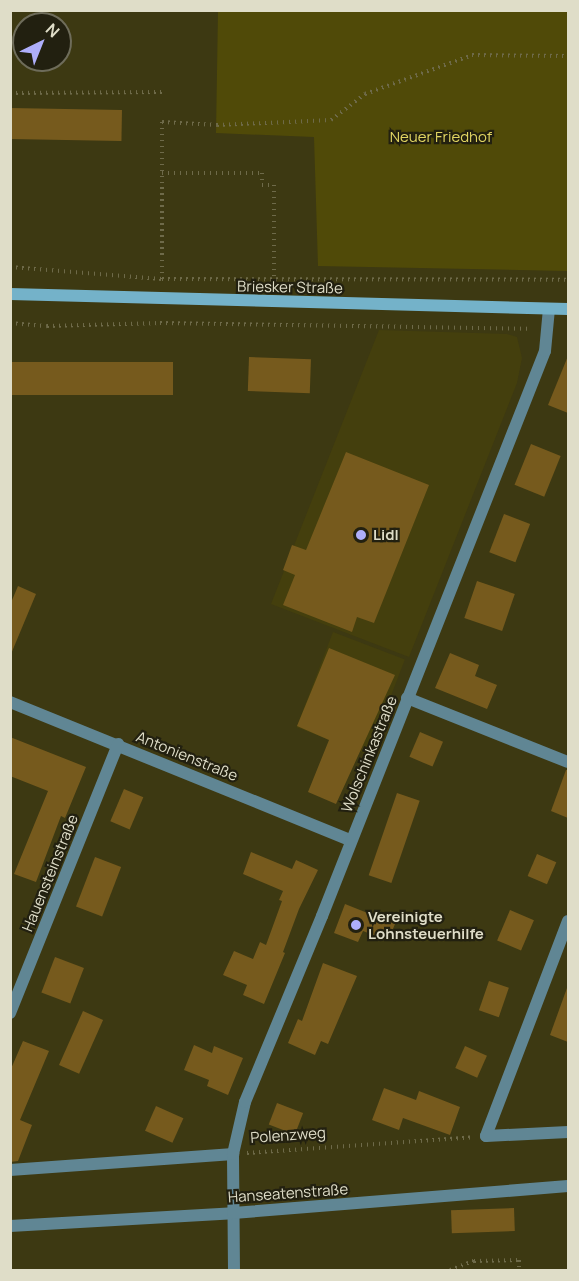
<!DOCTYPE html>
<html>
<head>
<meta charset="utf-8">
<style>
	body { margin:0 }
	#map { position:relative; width:579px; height:1281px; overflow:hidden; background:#3d3912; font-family:Manrope,sans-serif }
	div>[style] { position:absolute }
	.built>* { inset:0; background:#443f0d; transform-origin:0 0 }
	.green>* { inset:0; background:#504a08 }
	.building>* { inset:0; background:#765a1d; transform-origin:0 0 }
	.path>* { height:4px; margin-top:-2px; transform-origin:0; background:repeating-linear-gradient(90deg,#6e6a49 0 1.5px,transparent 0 6px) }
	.minor>* { height:12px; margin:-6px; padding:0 6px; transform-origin:6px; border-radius:6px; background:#608694 }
	.tertiary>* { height:12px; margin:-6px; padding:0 6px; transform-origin:6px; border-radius:6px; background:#608694 }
	.secondary>* { height:12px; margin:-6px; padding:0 6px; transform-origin:6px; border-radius:6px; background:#74b2c9 }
	.dots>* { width:16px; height:16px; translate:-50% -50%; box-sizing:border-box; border:3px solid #222010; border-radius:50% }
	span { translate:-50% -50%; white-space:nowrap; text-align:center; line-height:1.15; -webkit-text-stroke:4.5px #222010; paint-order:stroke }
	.park-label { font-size:15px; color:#e1d562 }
	.street-label { font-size:15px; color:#dfddc8 }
	.poi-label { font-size:15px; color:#dfddc8; font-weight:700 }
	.left { translate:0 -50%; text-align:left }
	.frame { position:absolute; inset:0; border:12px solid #dfddc8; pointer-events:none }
	.north { position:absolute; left:12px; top:12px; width:60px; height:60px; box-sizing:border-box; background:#222010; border:2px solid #6e6c5a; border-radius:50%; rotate:43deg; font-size:16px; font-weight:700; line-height:24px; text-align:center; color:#dfddc8 }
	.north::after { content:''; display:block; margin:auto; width:21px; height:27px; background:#aeaefb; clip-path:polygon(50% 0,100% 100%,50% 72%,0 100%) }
</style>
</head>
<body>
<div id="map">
	<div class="built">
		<i style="clip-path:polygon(379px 330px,507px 334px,517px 337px,522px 358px,517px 383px,409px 657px,271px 604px)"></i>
		<i style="left:333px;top:632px;width:77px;height:102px;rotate:21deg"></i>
	</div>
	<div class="green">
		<i style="clip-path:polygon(218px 11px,568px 11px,568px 271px,318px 266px,314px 137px,216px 133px)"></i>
	</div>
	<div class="building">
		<i style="left:10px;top:108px;width:112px;height:31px;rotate:1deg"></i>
		<i style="clip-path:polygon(568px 356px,568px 413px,548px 405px)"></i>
		<i style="left:249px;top:357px;width:62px;height:34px;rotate:2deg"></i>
		<i style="left:12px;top:362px;width:161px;height:33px"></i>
		<i style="left:531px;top:444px;width:32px;height:44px;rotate:22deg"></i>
		<i style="clip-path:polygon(346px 452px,429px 485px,374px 623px,357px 617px,352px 632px,283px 605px,295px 575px,283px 570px,292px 545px,306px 550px)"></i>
		<i style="left:504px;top:514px;width:28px;height:41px;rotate:21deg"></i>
		<i style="left:477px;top:581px;width:40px;height:39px;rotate:19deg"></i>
		<i style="clip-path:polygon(18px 586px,36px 594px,11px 654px,10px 605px)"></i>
		<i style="clip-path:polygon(329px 648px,395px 675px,336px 804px,308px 792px,329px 740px,297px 726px)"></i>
		<i style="clip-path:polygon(450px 653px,479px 665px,475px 676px,497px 685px,487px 709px,435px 688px)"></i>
		<i style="left:420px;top:732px;width:25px;height:27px;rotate:23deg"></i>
		<i style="clip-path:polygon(10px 737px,86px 767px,65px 818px,61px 816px,36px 882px,14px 874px,48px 791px,10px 776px)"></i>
		<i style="clip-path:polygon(566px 770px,568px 770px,568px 818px,551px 811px)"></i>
		<i style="left:124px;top:789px;width:21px;height:35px;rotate:23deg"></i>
		<i style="left:397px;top:793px;width:24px;height:87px;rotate:19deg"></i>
		<i style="clip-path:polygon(251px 852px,292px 869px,296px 860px,318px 870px,299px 909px,283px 952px,285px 953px,264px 1004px,243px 995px,247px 985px,223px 975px,234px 951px,253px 959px,260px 942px,266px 945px,282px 901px,279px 900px,283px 891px,243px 874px)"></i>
		<i style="left:537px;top:854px;width:21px;height:24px;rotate:23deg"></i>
		<i style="left:95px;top:857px;width:28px;height:53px;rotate:21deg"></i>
		<i style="clip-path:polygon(345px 904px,395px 924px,388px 941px,363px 931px,358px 942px,334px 933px)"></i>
		<i style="left:510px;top:910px;width:26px;height:33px;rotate:23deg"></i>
		<i style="left:55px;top:957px;width:31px;height:38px;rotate:21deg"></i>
		<i style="clip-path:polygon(323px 963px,357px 976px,328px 1044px,321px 1041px,315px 1055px,288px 1043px,298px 1019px,302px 1021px)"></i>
		<i style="left:489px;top:981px;width:21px;height:31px;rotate:19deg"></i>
		<i style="clip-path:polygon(567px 988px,568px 989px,568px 1042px,550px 1035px)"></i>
		<i style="left:83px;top:1011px;width:22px;height:59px;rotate:24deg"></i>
		<i style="clip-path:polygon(23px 1041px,49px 1051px,20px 1120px,32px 1125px,18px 1161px,10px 1162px,10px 1071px)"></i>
		<i style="clip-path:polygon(194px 1045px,212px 1053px,214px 1046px,243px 1058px,228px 1095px,207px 1086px,209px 1080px,184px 1070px)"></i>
		<i style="left:465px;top:1046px;width:24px;height:24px;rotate:24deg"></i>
		<i style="clip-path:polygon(384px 1088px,416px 1100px,419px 1091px,460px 1107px,450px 1135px,403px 1118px,399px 1130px,372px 1120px)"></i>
		<i style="left:277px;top:1103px;width:28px;height:23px;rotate:21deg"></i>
		<i style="left:156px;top:1106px;width:30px;height:27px;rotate:24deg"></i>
		<i style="left:514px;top:1208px;width:23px;height:63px;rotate:88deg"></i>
	</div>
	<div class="path">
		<i style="left:10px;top:93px;width:152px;rotate:-0.4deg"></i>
		<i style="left:162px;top:173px;width:100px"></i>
		<i style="left:262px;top:173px;width:12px;rotate:90deg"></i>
		<i style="left:262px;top:185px;width:12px"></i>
		<i style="left:274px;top:185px;width:94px;rotate:90deg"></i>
		<i style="left:10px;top:267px;width:152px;rotate:4.5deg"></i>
		<i style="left:162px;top:279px;width:406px;rotate:0.1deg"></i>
		<i style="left:162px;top:279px;width:157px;rotate:-90deg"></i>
		<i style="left:162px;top:122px;width:55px;rotate:3.1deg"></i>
		<i style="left:217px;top:125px;width:114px;rotate:-2.5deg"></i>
		<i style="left:331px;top:120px;width:43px;rotate:-37.4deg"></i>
		<i style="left:365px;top:94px;width:114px;rotate:-20deg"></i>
		<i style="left:472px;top:55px;width:96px;rotate:0.6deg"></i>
		<i style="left:10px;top:323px;width:37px;rotate:5deg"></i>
		<i style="left:47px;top:326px;width:113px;rotate:-1.5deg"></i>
		<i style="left:160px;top:323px;width:372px;rotate:0.9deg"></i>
		<i style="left:247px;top:1153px;width:227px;rotate:-4deg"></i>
		<i style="left:450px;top:1270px;width:26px;rotate:-21deg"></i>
		<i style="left:474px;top:1261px;width:45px;rotate:-1.3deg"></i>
		<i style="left:519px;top:1260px;width:10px;rotate:90deg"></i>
	</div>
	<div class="minor">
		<i style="left:407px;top:698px;width:173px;rotate:21.7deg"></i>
		<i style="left:10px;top:702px;width:367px;rotate:22.1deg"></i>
		<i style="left:568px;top:921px;width:230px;rotate:110.9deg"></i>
		<i style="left:486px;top:1136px;width:82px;rotate:-2.8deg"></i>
		<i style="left:10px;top:1013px;width:290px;rotate:-68.1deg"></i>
		<i style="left:10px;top:1170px;width:224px;rotate:-4.1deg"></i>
		<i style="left:234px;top:1270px;width:116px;rotate:-90.5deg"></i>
		<i style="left:233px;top:1154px;width:53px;rotate:-77deg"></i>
		<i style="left:245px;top:1102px;width:201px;rotate:-67.5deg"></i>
		<i style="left:322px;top:916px;width:607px;rotate:-68.46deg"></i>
		<i style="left:545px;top:351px;width:42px;rotate:-84.6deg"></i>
	</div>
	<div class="tertiary">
		<i style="left:10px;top:1226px;width:223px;rotate:-3.3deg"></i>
		<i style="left:233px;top:1213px;width:336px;rotate:-4.6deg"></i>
	</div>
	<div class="secondary">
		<i style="left:10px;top:294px;width:558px;rotate:1.54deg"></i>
	</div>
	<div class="dots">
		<i style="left:361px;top:535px;background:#aeaefb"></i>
		<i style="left:356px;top:925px;background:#aeaefb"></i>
	</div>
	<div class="park-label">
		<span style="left:441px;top:137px">Neuer Friedhof</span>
	</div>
	<div class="street-label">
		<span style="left:290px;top:287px;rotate:1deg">Briesker Straße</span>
		<span style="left:369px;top:754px;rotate:-68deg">Wolschinkastraße</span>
		<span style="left:187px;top:756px;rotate:22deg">Antonienstraße</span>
		<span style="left:50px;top:873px;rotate:-68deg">Hauensteinstraße</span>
		<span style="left:288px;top:1135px;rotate:-4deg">Polenzweg</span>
		<span style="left:288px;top:1193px;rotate:-4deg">Hanseatenstraße</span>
	</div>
	<div class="poi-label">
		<span class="left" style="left:373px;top:535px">Lidl</span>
		<span class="left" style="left:368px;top:925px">Vereinigte<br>Lohnsteuerhilfe</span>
	</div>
	<div class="frame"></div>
	<div class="north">N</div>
</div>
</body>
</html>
